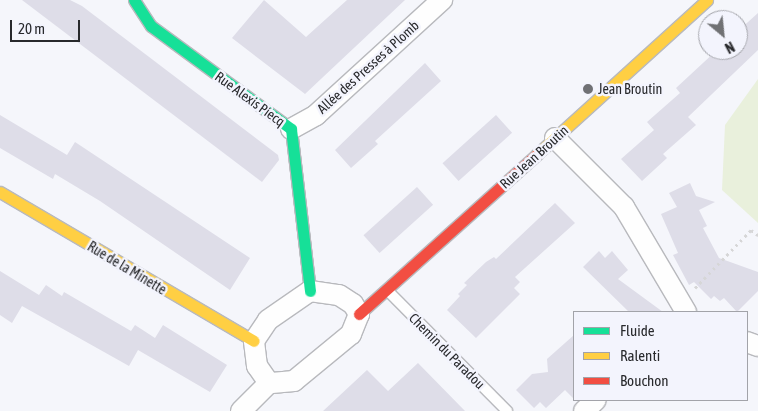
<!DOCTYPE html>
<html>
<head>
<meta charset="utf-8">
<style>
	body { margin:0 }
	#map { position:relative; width:758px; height:411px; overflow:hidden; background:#f5f6fb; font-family:"Asap Condensed",sans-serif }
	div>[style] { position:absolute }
	.green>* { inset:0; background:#e9f0dc }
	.building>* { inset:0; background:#dedde8; transform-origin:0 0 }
	.path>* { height:3px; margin-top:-1.5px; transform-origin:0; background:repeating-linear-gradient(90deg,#d6d6d7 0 2.5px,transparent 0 6.5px) }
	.roads { filter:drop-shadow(1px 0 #b8b9bd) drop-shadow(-1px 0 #b8b9bd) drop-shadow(0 1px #b8b9bd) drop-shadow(0 -1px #b8b9bd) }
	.lane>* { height:10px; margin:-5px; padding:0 5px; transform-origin:5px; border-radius:5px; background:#fefefe }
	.street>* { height:20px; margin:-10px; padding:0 10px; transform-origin:10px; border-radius:10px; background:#fefefe }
	.fast>* { height:11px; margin:-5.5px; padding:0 5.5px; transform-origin:5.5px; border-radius:5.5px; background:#16e098 }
	.slow>* { height:11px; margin:-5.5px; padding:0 5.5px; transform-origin:5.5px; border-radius:5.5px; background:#ffcf43 }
	.jam>* { height:11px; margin:-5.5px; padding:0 5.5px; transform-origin:5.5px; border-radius:5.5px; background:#f24e42 }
	.dots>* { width:14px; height:14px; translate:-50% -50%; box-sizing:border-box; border:2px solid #f3f4fd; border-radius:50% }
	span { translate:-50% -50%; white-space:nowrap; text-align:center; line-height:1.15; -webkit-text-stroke:5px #f3f4fd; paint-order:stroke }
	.street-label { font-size:14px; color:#28292c }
	.poi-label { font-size:14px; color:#28292c }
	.left { translate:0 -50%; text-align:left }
	.legend { position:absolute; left:573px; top:311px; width:175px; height:90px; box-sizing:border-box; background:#f3f4fd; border:1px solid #a2a3a9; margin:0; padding:6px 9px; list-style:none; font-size:15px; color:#28292c }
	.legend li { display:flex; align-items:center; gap:10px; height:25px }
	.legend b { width:25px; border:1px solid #a2a3a9 }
	.north { position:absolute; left:698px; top:10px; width:50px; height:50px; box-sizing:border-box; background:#f3f4fd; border:1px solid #a2a3a9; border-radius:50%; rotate:152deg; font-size:14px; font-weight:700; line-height:20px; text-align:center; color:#28292c }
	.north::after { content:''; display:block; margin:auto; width:18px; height:22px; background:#707174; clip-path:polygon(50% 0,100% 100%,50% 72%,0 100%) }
	.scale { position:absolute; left:10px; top:20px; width:70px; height:22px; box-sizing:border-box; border:2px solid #28292c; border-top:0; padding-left:6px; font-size:15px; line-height:18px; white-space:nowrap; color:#28292c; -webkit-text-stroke:4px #f3f4fd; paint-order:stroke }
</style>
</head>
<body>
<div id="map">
	<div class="green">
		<i style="clip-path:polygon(758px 79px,758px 223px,722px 190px,725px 125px)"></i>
	</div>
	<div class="building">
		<i style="clip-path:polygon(22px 0,70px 0,82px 6px,278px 155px,279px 160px,262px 182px)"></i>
		<i style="clip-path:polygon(264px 0,306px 37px,347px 0,405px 0,305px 94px,232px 38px)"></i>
		<i style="clip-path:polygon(758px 13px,758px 50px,688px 117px,696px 125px,663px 154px,667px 158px,642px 181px,621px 159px,654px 130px,647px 122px,680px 93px,676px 88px,717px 50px,738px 50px,738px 31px)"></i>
		<i style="clip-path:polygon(425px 63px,441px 81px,375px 141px,378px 144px,351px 168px,335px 150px)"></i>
		<i style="clip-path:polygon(0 115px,67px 155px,75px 142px,250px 258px,230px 290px,100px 201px,55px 174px,53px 179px,0 148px)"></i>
		<i style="left:496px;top:115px;width:24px;height:72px;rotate:48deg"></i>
		<i style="clip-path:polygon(690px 183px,696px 196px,715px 202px,699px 210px,707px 226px,703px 228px,719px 258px,758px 272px,758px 291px,737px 312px,724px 298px,720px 301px,714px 296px,711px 299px,694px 282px,689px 285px,673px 255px,678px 253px,661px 214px,677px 207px,669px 193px)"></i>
		<i style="left:417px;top:187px;width:24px;height:72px;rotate:48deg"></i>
		<i style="clip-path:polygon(555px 203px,575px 223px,515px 277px,520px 282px,514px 288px,520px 294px,476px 338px,447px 310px,460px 296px,458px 294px,467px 285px,464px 283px,486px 262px,494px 257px,496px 259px)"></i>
		<i style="clip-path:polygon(599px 251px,605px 258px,612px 251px,628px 270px,618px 279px,663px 312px,629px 312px,583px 267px)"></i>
		<i style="clip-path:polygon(0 271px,39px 295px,46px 285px,62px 296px,64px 292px,131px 331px,135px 325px,155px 338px,163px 325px,227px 365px,210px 392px,138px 350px,129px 366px,22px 306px,12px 323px,0 315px)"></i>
		<i style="clip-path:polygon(574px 335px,574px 399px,565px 390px,546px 408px,540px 402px,534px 408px,516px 390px,532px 374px,548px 372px,547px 359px)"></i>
		<i style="clip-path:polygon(418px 363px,465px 411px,408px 411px,401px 404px,408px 411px,323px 411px,367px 370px,388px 391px)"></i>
	</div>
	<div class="path">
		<i style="left:695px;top:288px;width:81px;rotate:-46deg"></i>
		<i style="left:751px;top:230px;width:9px;rotate:36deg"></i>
	</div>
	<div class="roads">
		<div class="lane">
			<i style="left:388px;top:291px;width:169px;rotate:45.2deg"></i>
		</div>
		<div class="street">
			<i style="left:291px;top:129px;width:29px;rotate:-29deg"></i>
			<i style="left:316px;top:115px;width:171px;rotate:-42.4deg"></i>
			<i style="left:555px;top:138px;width:98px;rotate:45deg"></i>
			<i style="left:624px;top:207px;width:122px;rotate:59.4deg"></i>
			<i style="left:310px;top:291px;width:29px;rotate:8deg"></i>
			<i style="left:339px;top:295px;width:17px;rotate:33deg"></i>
			<i style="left:353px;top:304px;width:12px;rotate:59deg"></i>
			<i style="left:359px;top:314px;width:22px;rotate:112deg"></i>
			<i style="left:351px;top:334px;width:74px;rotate:140.5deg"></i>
			<i style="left:294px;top:381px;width:25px;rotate:175deg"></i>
			<i style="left:269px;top:383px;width:21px;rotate:-125deg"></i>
			<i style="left:257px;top:366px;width:25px;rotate:-97deg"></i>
			<i style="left:254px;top:341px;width:25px;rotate:-56deg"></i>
			<i style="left:268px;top:320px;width:51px;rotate:-34.6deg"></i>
			<i style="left:747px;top:342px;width:12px;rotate:20deg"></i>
			<i style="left:241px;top:411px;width:40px;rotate:-45deg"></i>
			<i style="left:584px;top:411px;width:16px;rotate:-43deg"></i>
		</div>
		<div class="fast">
			<i style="left:134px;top:0;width:31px;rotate:57deg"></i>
			<i style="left:151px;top:26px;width:174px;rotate:36.3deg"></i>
			<i style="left:291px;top:129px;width:163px;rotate:83.3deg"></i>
		</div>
		<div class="slow">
			<i style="left:536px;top:155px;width:231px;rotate:-42.2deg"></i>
			<i style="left:0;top:192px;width:294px;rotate:30.4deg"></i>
		</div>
		<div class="jam">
			<i style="left:359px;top:314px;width:238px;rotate:-41.9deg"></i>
		</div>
	</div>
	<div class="dots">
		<i style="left:588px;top:89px;background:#707174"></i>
	</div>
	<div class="street-label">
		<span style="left:368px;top:67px;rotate:-42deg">Allée des Presses à Plomb</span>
		<span style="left:250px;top:99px;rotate:36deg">Rue Alexis Piecq</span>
		<span style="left:534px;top:157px;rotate:-42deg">Rue Jean Broutin</span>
		<span style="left:127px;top:268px;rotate:31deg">Rue de la Minette</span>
		<span style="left:447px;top:351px;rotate:45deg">Chemin du Paradou</span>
	</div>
	<div class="poi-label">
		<span class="left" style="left:598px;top:89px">Jean Broutin</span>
	</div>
	<ul class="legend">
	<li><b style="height:6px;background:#16e098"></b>Fluide</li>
	<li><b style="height:6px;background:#ffcf43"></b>Ralenti</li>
	<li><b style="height:6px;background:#f24e42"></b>Bouchon</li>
	</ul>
	<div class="north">N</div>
	<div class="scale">20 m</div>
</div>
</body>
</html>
